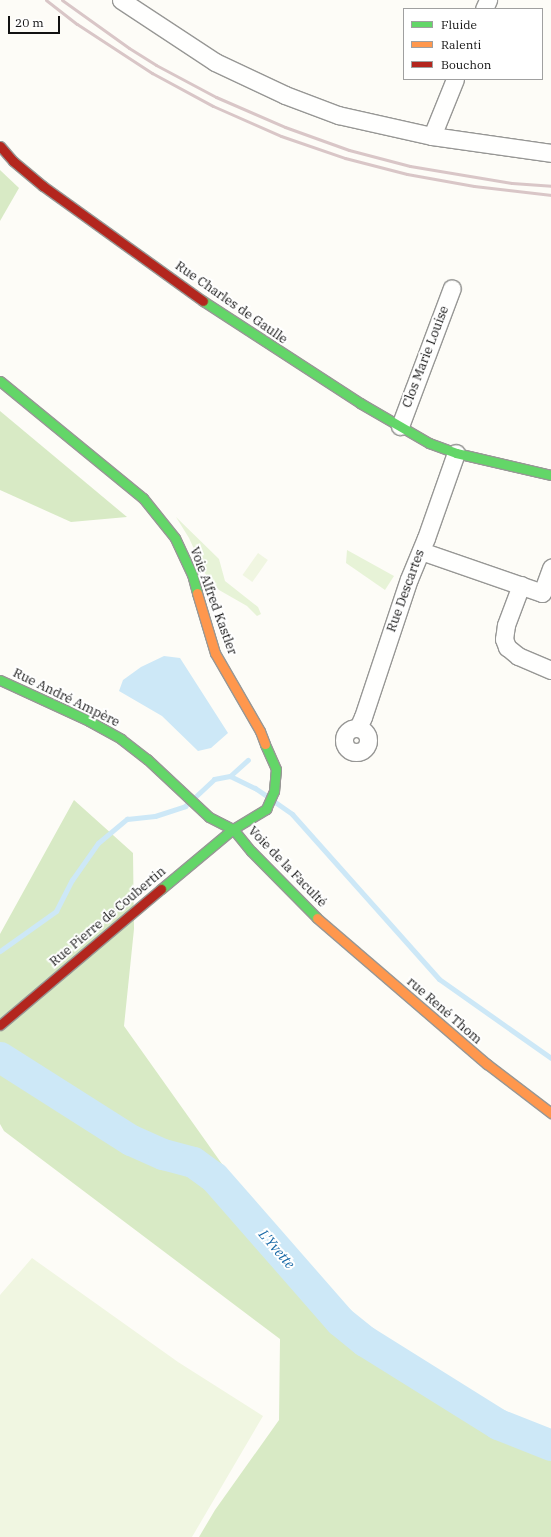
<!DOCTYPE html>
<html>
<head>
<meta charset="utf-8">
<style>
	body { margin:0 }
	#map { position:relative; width:551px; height:1537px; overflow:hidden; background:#fdfcf7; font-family:"IBM Plex Serif",serif }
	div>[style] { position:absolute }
	.green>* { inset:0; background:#e7f3d7 }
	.forest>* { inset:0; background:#d8eac5 }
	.pitch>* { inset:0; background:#f0f6e1; transform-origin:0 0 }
	.water>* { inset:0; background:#cde8f7 }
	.stream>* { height:5px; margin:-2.5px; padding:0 2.5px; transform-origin:2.5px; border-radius:2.5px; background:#cde8f7 }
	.river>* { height:31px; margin:-15.5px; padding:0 15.5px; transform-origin:15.5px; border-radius:15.5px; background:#cde8f7 }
	.roads { filter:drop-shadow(1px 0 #979795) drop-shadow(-1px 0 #979795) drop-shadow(0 1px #979795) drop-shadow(0 -1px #979795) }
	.street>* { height:17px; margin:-8.5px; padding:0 8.5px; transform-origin:8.5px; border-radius:8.5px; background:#fffffe }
	.street>.ring { margin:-8.5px; padding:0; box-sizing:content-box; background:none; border:17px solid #fffffe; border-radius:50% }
	.fast>* { height:9px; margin:-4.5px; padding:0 4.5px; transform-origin:4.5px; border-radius:4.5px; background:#63d668 }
	.slow>* { height:9px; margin:-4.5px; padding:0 4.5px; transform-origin:4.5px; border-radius:4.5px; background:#ff974d }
	.jam>* { height:9px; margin:-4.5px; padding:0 4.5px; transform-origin:4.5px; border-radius:4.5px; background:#b3261e }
	.rail>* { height:3px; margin:-1.5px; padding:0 1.5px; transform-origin:1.5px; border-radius:1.5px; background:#d9c6c7 }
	span { translate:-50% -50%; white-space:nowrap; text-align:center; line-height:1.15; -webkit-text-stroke:4px #fff; paint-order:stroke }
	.street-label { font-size:13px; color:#111 }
	.water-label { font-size:14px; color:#1768a6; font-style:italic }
	.legend { position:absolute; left:403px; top:8px; width:140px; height:72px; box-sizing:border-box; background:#fff; border:1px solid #a0a0a0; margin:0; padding:5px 7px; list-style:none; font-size:12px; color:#111 }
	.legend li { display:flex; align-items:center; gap:8px; height:20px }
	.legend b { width:20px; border:1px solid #a0a0a0 }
	.scale { position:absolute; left:8px; top:16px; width:52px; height:18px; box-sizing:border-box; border:2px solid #111; border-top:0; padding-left:5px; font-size:12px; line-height:14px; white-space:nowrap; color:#111; -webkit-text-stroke:3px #fff; paint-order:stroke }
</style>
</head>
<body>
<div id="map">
	<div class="green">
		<i style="clip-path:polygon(176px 517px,219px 559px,225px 581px,258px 607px,261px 614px,257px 616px,247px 606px,219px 590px,206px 575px,189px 538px)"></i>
		<i style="clip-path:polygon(347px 550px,394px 576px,385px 590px,346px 563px)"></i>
	</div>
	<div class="forest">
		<i style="clip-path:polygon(0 170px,19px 188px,0 221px)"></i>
		<i style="clip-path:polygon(0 411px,127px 517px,71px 522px,0 490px)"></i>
		<i style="clip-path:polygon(74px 800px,133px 853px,134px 929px,124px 1026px,222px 1164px,367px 1351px,486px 1427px,551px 1451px,551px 1537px,199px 1537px,215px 1510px,279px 1420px,280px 1339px,4px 1131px,0 1124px,0 934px)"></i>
	</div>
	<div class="pitch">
		<i style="left:258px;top:553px;width:12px;height:27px;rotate:35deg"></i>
		<i style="clip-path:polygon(32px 1258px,178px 1362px,263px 1416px,192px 1537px,0 1537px,0 1295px)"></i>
	</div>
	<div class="water">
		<i style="clip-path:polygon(164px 656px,180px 658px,228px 733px,211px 748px,198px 751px,162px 716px,119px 691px,123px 680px,141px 667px)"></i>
	</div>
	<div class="stream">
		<i style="left:230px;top:776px;width:24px;rotate:-42deg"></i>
		<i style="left:195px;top:797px;width:26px;rotate:-43deg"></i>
		<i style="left:214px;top:779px;width:16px;rotate:-11deg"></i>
		<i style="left:230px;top:776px;width:28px;rotate:26deg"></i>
		<i style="left:255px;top:788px;width:14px;rotate:34deg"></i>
		<i style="left:275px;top:802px;width:21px;rotate:35deg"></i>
		<i style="left:292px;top:814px;width:221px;rotate:48.3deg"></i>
		<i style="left:439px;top:979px;width:137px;rotate:35.2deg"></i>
		<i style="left:0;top:951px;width:69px;rotate:-35.5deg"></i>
		<i style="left:56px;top:911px;width:35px;rotate:-63deg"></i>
		<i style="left:72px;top:880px;width:45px;rotate:-54.9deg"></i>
		<i style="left:98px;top:843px;width:38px;rotate:-40deg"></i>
		<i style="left:127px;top:819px;width:28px;rotate:-6deg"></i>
		<i style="left:155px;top:816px;width:32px;rotate:-18deg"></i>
		<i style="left:185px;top:806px;width:4px;rotate:-45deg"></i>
	</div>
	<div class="river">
		<i style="left:0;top:1057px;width:155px;rotate:32.4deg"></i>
		<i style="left:131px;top:1140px;width:35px;rotate:24deg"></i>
		<i style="left:163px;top:1154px;width:31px;rotate:15deg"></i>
		<i style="left:193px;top:1162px;width:26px;rotate:36deg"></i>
		<i style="left:214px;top:1177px;width:191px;rotate:48.8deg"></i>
		<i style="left:340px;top:1321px;width:32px;rotate:39deg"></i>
		<i style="left:365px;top:1341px;width:157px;rotate:32deg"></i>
		<i style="left:498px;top:1424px;width:57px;rotate:21.6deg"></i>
	</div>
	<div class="roads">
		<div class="street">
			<i style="left:121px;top:0;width:113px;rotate:33.4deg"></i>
			<i style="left:215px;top:62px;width:77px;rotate:25.2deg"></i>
			<i style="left:285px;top:95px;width:57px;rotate:20.7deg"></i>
			<i style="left:338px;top:115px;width:96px;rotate:12.6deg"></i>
			<i style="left:432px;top:136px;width:120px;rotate:8.1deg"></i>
			<i style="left:484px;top:9px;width:10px;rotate:-66deg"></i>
			<i style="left:432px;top:136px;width:61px;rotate:-68deg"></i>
			<i style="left:400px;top:426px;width:147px;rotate:-69.4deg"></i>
			<i style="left:421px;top:551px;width:128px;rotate:19.1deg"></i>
			<i style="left:542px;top:593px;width:27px;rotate:-70deg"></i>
			<i style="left:521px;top:585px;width:43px;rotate:110.6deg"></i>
			<i style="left:506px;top:625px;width:14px;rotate:98deg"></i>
			<i style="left:504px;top:639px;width:9px;rotate:69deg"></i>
			<i style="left:507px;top:647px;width:14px;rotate:39deg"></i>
			<i style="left:518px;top:656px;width:36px;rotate:23deg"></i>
			<i class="ring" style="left:344px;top:728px;width:7px;height:7px"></i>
			<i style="left:358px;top:728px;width:12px;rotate:-66deg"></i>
			<i style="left:363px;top:717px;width:145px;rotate:-71.6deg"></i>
			<i style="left:409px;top:579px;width:44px;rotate:-67.5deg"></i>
			<i style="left:426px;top:538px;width:90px;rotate:-70.6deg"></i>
		</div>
		<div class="fast">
			<i style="left:203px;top:301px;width:187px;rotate:33deg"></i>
			<i style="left:360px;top:403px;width:80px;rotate:30.1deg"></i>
			<i style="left:429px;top:443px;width:29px;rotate:20deg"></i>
			<i style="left:456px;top:453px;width:98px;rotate:13deg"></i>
			<i style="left:0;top:381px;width:185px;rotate:39.3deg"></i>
			<i style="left:143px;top:498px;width:51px;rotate:51.3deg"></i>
			<i style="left:175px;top:538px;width:40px;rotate:65deg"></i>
			<i style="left:192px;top:574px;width:20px;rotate:75deg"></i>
			<i style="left:0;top:680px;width:98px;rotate:24.7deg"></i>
			<i style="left:89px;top:721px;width:37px;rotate:29deg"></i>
			<i style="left:121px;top:739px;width:33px;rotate:38deg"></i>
			<i style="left:147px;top:759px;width:85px;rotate:43.1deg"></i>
			<i style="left:209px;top:817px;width:27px;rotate:27deg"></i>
			<i style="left:233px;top:829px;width:28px;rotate:51deg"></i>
			<i style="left:251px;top:851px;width:94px;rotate:45.4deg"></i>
			<i style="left:161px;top:889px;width:94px;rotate:-39.8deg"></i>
			<i style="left:233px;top:829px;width:39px;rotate:-31deg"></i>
			<i style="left:266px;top:809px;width:20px;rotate:-66deg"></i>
			<i style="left:274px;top:791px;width:22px;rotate:-85deg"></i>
			<i style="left:276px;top:769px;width:27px;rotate:-114deg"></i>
		</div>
		<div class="slow">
			<i style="left:197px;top:593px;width:63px;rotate:73.3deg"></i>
			<i style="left:215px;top:653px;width:90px;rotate:60deg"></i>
			<i style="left:260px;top:731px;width:14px;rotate:69deg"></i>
			<i style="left:317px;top:918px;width:224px;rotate:40.7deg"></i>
			<i style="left:487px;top:1064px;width:81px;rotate:37.4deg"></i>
		</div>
		<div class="jam">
			<i style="left:0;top:146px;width:20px;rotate:49deg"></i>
			<i style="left:13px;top:161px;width:39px;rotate:40deg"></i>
			<i style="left:43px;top:186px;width:197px;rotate:35.7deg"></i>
			<i style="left:0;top:1025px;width:211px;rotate:-40.2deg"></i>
		</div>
	</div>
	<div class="rail">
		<i style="left:46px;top:0;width:39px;rotate:38deg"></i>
		<i style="left:77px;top:24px;width:90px;rotate:33.2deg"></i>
		<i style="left:152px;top:73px;width:69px;rotate:28.4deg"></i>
		<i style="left:213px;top:106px;width:74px;rotate:23.8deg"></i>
		<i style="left:281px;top:136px;width:68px;rotate:19deg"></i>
		<i style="left:345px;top:158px;width:64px;rotate:14.5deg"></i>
		<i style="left:407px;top:174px;width:68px;rotate:10.2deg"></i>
		<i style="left:474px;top:186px;width:78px;rotate:6.7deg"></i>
		<i style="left:62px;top:0;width:82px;rotate:35.6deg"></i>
		<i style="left:129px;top:48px;width:32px;rotate:32deg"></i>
		<i style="left:156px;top:65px;width:68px;rotate:28.1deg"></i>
		<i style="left:216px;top:97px;width:75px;rotate:23.5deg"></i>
		<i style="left:285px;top:127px;width:68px;rotate:19.8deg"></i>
		<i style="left:349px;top:150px;width:63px;rotate:14.7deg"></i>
		<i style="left:410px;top:166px;width:103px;rotate:9.5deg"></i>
		<i style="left:512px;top:183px;width:39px;rotate:4deg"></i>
	</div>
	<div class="street-label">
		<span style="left:231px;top:303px;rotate:35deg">Rue Charles de Gaulle</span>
		<span style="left:426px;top:357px;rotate:-69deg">Clos Marie Louise</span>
		<span style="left:406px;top:591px;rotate:-70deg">Rue Descartes</span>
		<span style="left:213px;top:601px;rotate:70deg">Voie Alfred Kastler</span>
		<span style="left:66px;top:698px;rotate:26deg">Rue André Ampère</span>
		<span style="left:287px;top:867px;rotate:46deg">Voie de la Faculté</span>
		<span style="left:108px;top:917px;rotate:-40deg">Rue Pierre de Coubertin</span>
		<span style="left:444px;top:1011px;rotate:41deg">rue René Thom</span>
	</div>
	<div class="water-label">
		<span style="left:277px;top:1249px;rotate:49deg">L'Yvette</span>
	</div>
	<ul class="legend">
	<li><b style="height:5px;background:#63d668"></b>Fluide</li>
	<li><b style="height:5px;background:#ff974d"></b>Ralenti</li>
	<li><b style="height:5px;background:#b3261e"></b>Bouchon</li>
	</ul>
	<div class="scale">20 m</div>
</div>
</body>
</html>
